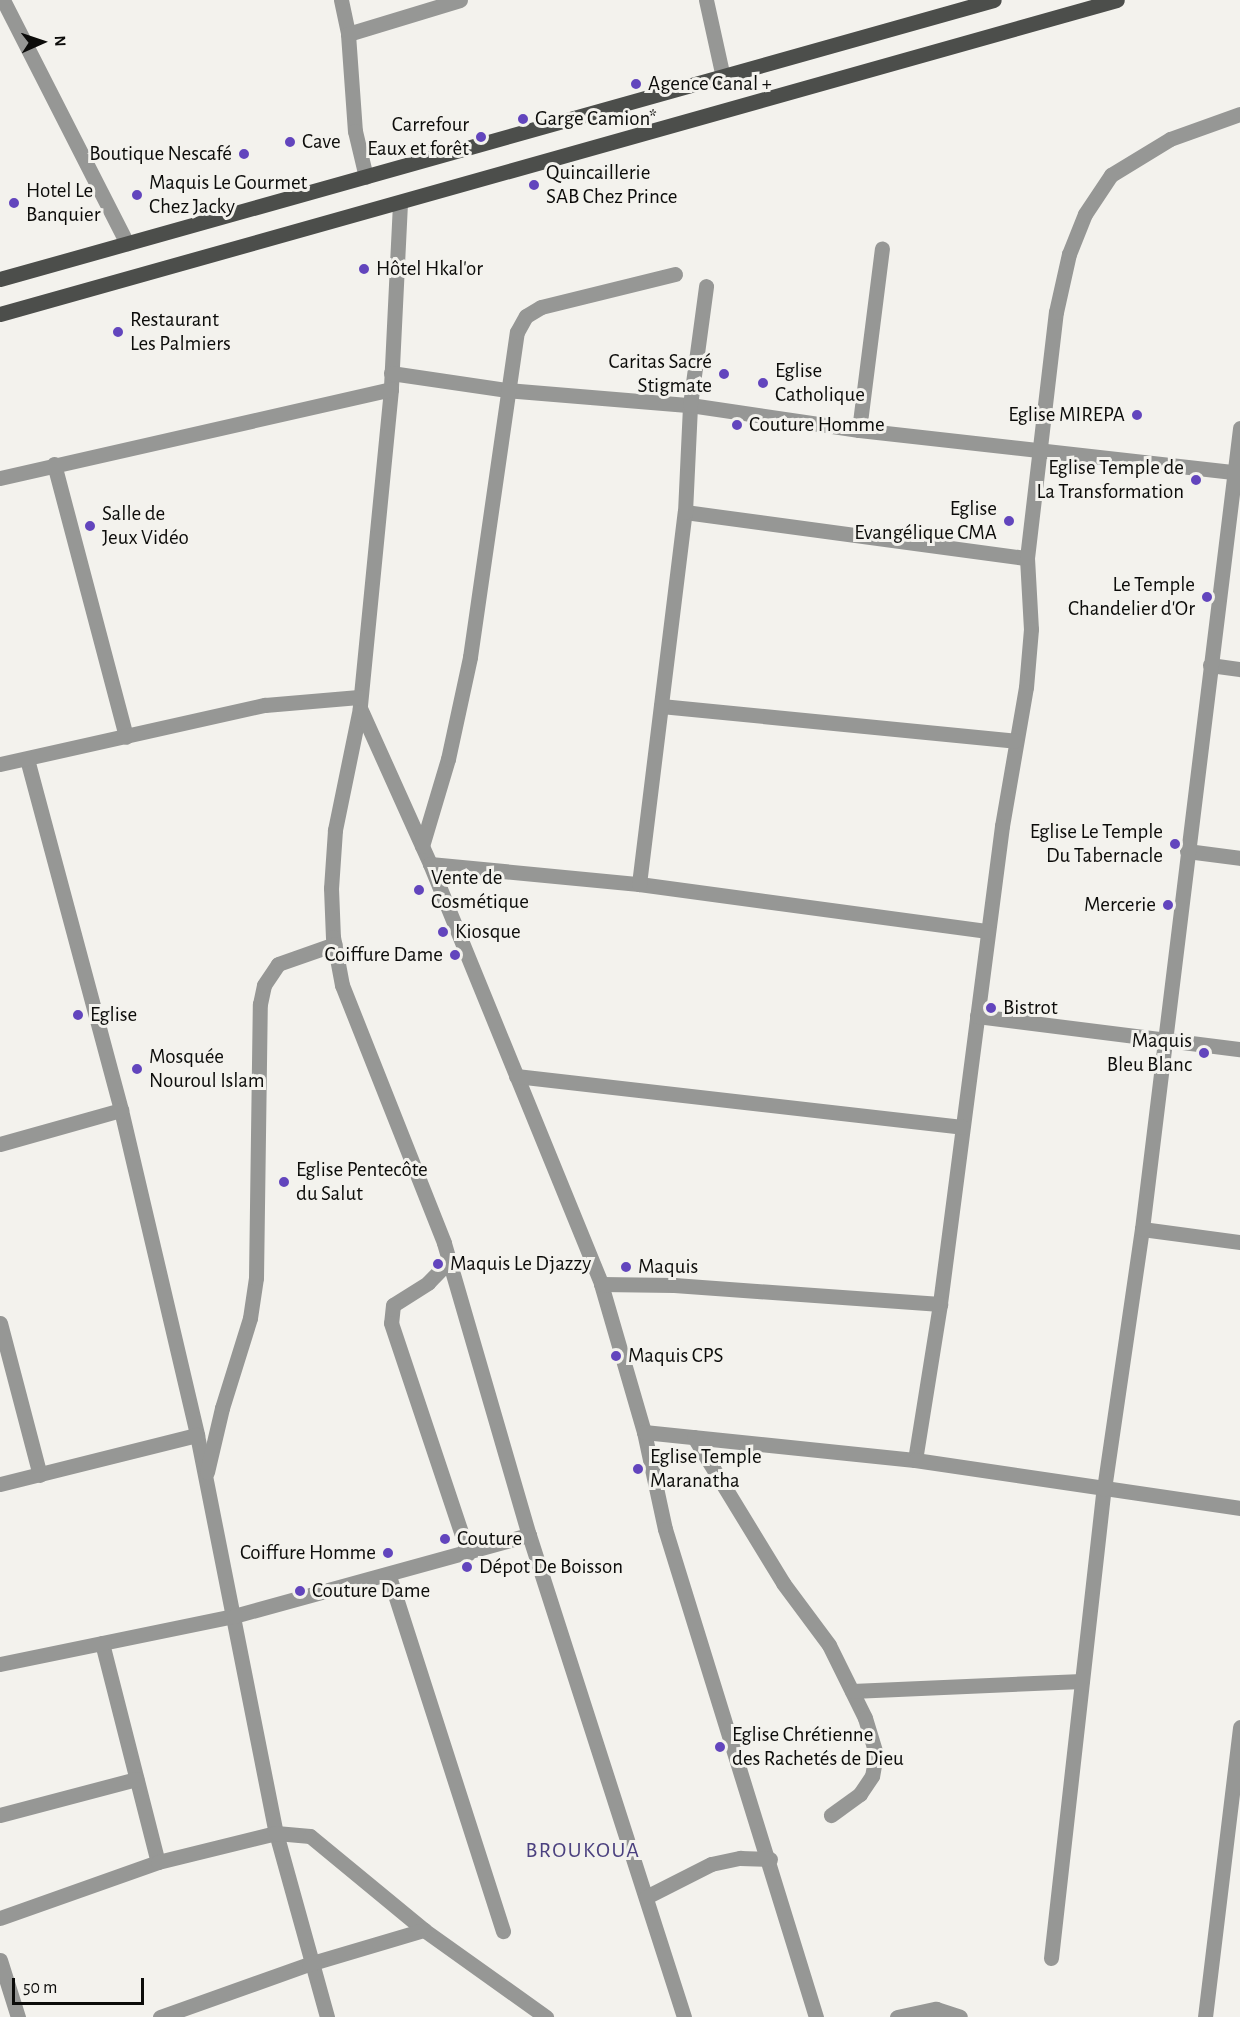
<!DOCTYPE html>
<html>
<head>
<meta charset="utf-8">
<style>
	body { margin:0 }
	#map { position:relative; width:1240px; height:2017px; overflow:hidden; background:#f3f2ed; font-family:"Alegreya Sans",sans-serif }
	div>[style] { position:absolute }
	.minor>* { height:15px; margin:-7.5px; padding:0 7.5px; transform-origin:7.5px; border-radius:7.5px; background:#969795 }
	.major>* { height:15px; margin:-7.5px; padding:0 7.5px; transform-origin:7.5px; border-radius:7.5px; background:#4c4e4b }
	.dots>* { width:16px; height:16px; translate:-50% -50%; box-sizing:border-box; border:3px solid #f3f2ed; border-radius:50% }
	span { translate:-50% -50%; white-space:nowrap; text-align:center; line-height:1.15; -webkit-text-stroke:6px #f3f2ed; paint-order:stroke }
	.poi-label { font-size:21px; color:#0c0c0a }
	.left { translate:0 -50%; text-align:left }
	.right { translate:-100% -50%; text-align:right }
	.neighbourhood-label { font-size:22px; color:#4b417f; letter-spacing:1.5px }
	.north { position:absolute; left:12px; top:12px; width:60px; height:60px; -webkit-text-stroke:4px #f3f2ed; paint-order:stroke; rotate:87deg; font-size:16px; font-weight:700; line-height:24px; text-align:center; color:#0c0c0a }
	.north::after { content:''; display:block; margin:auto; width:21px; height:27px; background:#0c0c0a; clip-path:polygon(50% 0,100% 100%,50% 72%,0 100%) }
	.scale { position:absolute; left:12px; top:1978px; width:132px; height:27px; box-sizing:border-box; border:3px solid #0c0c0a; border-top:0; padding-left:8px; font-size:18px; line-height:21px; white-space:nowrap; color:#0c0c0a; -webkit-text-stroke:4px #f3f2ed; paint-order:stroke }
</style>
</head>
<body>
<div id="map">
	<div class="minor">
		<i style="left:3px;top:0;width:273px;rotate:63deg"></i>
		<i style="left:341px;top:0;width:35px;rotate:78deg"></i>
		<i style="left:348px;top:34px;width:97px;rotate:85.9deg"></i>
		<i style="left:355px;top:131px;width:47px;rotate:76.6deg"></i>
		<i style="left:706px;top:0;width:79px;rotate:77.6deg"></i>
		<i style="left:348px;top:34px;width:117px;rotate:-16.9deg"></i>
		<i style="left:400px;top:203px;width:186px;rotate:92.8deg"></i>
		<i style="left:391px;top:389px;width:321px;rotate:95.6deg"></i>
		<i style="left:360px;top:708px;width:125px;rotate:101.6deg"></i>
		<i style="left:335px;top:830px;width:58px;rotate:93.9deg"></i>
		<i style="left:331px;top:888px;width:49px;rotate:87.7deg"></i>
		<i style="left:333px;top:937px;width:49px;rotate:79.4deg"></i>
		<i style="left:342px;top:985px;width:277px;rotate:68.4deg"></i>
		<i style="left:444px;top:1243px;width:304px;rotate:73.8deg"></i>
		<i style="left:529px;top:1535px;width:506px;rotate:72.17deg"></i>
		<i style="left:391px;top:373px;width:116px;rotate:8.4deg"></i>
		<i style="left:506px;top:390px;width:185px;rotate:4.7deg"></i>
		<i style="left:690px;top:405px;width:171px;rotate:8.4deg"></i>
		<i style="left:859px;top:430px;width:383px;rotate:6.4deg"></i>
		<i style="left:859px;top:430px;width:183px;rotate:-82.8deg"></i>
		<i style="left:54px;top:464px;width:282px;rotate:75.2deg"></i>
		<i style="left:0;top:478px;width:401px;rotate:-12.8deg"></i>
		<i style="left:685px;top:512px;width:345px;rotate:7.7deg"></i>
		<i style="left:1027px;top:558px;width:71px;rotate:86.8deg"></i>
		<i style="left:1031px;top:629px;width:58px;rotate:94.9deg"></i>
		<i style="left:1026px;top:687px;width:141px;rotate:99.8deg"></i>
		<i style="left:1002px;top:826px;width:482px;rotate:97.4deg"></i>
		<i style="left:940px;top:1304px;width:158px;rotate:99.1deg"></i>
		<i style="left:1027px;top:558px;width:248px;rotate:-83.3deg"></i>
		<i style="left:1056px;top:312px;width:59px;rotate:-77.4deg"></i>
		<i style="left:1069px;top:254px;width:43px;rotate:-68.2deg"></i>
		<i style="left:1085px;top:214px;width:47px;rotate:-56.3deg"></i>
		<i style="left:1111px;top:175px;width:69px;rotate:-31.4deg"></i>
		<i style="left:1170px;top:139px;width:74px;rotate:-19.7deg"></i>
		<i style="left:1210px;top:665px;width:30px;rotate:8deg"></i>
		<i style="left:661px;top:706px;width:356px;rotate:5.6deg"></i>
		<i style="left:360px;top:708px;width:171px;rotate:65.8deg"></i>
		<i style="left:430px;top:864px;width:453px;rotate:67.8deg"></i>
		<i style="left:601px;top:1284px;width:154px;rotate:73.8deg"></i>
		<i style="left:644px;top:1432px;width:99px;rotate:77.8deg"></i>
		<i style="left:665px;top:1529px;width:511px;rotate:72.81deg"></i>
		<i style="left:27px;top:759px;width:363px;rotate:75deg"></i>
		<i style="left:121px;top:1110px;width:334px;rotate:76.8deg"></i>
		<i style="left:197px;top:1435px;width:406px;rotate:78.8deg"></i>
		<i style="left:276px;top:1833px;width:191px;rotate:74.5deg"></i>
		<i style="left:0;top:764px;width:271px;rotate:-12.6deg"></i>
		<i style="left:265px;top:705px;width:94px;rotate:-4.9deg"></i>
		<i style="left:422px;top:846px;width:91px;rotate:-73.4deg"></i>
		<i style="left:448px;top:759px;width:104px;rotate:-77.8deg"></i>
		<i style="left:470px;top:657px;width:328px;rotate:-81.8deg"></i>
		<i style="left:517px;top:332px;width:18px;rotate:-61deg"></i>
		<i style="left:526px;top:316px;width:17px;rotate:-31deg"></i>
		<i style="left:541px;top:307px;width:138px;rotate:-13.8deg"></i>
		<i style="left:1187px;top:851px;width:53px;rotate:7.5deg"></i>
		<i style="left:430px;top:864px;width:210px;rotate:5.5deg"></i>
		<i style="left:639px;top:884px;width:352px;rotate:7.7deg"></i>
		<i style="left:639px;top:884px;width:375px;rotate:-83deg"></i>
		<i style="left:685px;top:512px;width:107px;rotate:-87.3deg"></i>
		<i style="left:690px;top:405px;width:120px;rotate:-82.3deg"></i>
		<i style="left:977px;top:1016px;width:265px;rotate:7.2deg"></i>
		<i style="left:516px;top:1076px;width:449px;rotate:6.5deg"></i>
		<i style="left:0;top:1144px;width:126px;rotate:-15.7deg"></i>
		<i style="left:1142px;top:1229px;width:99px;rotate:7.6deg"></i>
		<i style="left:449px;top:1261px;width:30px;rotate:134deg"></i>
		<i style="left:428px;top:1283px;width:41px;rotate:147.8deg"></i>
		<i style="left:393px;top:1305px;width:18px;rotate:96deg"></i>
		<i style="left:391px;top:1323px;width:243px;rotate:71.5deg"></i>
		<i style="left:601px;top:1284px;width:73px;rotate:0.8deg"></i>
		<i style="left:674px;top:1285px;width:267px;rotate:4.1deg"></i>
		<i style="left:0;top:1323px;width:157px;rotate:75.3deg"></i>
		<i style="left:644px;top:1432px;width:272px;rotate:5.9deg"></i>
		<i style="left:915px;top:1460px;width:329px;rotate:8.4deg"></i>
		<i style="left:694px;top:1437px;width:171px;rotate:58.6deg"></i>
		<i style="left:783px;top:1583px;width:77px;rotate:53.4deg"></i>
		<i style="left:829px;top:1645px;width:81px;rotate:63.7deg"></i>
		<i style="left:865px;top:1718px;width:38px;rotate:73deg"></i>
		<i style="left:876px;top:1754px;width:22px;rotate:100deg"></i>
		<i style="left:872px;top:1776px;width:22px;rotate:124deg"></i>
		<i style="left:860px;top:1794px;width:36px;rotate:144deg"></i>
		<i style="left:207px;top:1472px;width:66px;rotate:-76.8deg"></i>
		<i style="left:222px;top:1408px;width:94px;rotate:-72.7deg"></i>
		<i style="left:250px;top:1318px;width:40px;rotate:-81.5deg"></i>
		<i style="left:256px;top:1278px;width:274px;rotate:-89.2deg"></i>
		<i style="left:260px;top:1004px;width:19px;rotate:-78deg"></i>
		<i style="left:264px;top:985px;width:25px;rotate:-56deg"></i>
		<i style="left:278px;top:964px;width:60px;rotate:-19.3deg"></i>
		<i style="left:0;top:1484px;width:203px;rotate:-14deg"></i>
		<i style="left:389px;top:1576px;width:373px;rotate:72.2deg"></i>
		<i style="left:102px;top:1643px;width:226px;rotate:75.7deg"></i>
		<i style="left:0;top:1664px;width:239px;rotate:-11.6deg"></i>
		<i style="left:234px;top:1616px;width:306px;rotate:-15.4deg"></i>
		<i style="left:852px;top:1691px;width:230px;rotate:-2.5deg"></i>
		<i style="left:0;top:1815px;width:141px;rotate:-14.8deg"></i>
		<i style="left:646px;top:1897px;width:73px;rotate:-26.9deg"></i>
		<i style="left:711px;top:1864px;width:30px;rotate:-12deg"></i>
		<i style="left:740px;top:1858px;width:30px;rotate:2deg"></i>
		<i style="left:0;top:1918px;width:168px;rotate:-19.5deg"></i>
		<i style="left:158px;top:1862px;width:122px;rotate:-13.8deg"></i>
		<i style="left:276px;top:1833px;width:34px;rotate:5deg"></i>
		<i style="left:310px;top:1836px;width:148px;rotate:39.5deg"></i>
		<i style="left:424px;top:1930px;width:150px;rotate:35.5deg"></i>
		<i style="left:1051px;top:1958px;width:472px;rotate:-83.6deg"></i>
		<i style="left:1104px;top:1489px;width:263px;rotate:-81.7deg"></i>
		<i style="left:1142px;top:1229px;width:807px;rotate:-83.02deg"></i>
		<i style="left:0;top:1960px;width:60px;rotate:72.5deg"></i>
		<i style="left:160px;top:2017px;width:158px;rotate:-19.6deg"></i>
		<i style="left:309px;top:1964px;width:120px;rotate:-16.5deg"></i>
		<i style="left:897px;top:2017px;width:40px;rotate:-12deg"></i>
		<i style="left:936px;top:2009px;width:25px;rotate:18deg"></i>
		<i style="left:1205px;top:2017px;width:292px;rotate:-83.1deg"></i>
	</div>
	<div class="major">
		<i style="left:0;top:279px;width:1032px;rotate:-15.68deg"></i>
		<i style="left:0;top:314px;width:1160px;rotate:-15.7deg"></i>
	</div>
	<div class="dots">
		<i style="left:636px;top:84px;background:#6245bd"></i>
		<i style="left:523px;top:119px;background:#6245bd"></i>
		<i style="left:481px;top:137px;background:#6245bd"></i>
		<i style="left:290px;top:142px;background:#6245bd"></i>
		<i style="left:244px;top:154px;background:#6245bd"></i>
		<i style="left:534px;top:185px;background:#6245bd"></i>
		<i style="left:137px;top:195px;background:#6245bd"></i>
		<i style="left:14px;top:203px;background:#6245bd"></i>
		<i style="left:364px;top:269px;background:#6245bd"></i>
		<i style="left:118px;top:332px;background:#6245bd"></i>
		<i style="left:724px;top:374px;background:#6245bd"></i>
		<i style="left:763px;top:383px;background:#6245bd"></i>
		<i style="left:1137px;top:415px;background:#6245bd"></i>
		<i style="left:737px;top:425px;background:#6245bd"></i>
		<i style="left:1196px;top:480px;background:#6245bd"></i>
		<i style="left:1009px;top:521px;background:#6245bd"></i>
		<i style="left:90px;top:526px;background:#6245bd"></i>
		<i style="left:1207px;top:597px;background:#6245bd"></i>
		<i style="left:1175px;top:844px;background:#6245bd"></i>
		<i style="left:419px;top:890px;background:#6245bd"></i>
		<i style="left:1168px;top:905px;background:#6245bd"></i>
		<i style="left:443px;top:932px;background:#6245bd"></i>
		<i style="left:455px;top:955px;background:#6245bd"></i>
		<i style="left:991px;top:1008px;background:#6245bd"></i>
		<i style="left:78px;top:1015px;background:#6245bd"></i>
		<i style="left:1204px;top:1053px;background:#6245bd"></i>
		<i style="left:137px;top:1069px;background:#6245bd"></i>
		<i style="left:284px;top:1182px;background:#6245bd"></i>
		<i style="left:438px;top:1264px;background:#6245bd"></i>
		<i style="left:626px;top:1267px;background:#6245bd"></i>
		<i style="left:616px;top:1356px;background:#6245bd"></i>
		<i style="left:638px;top:1469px;background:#6245bd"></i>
		<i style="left:445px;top:1539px;background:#6245bd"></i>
		<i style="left:388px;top:1553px;background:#6245bd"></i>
		<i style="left:467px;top:1567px;background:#6245bd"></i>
		<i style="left:300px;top:1591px;background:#6245bd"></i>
		<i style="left:720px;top:1747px;background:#6245bd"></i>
	</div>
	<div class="poi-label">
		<span class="left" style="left:648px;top:84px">Agence Canal +</span>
		<span class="left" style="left:535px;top:119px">Garge Camion*</span>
		<span class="right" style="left:469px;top:137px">Carrefour<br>Eaux et forêt</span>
		<span class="left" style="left:302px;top:142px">Cave</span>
		<span class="right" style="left:232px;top:154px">Boutique Nescafé</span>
		<span class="left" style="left:546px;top:185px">Quincaillerie<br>SAB Chez Prince</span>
		<span class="left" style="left:149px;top:195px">Maquis Le Gourmet<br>Chez Jacky</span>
		<span class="left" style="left:26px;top:203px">Hotel Le<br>Banquier</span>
		<span class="left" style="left:376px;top:269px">Hôtel Hkal'or</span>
		<span class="left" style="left:130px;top:332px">Restaurant<br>Les Palmiers</span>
		<span class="right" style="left:712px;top:374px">Caritas Sacré<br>Stigmate</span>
		<span class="left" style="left:775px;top:383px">Eglise<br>Catholique</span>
		<span class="right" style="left:1125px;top:415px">Eglise MIREPA</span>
		<span class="left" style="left:749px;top:425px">Couture Homme</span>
		<span class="right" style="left:1184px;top:480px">Eglise Temple de<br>La Transformation</span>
		<span class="right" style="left:997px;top:521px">Eglise<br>Evangélique CMA</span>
		<span class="left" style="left:102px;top:526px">Salle de<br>Jeux Vidéo</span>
		<span class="right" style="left:1195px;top:597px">Le Temple<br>Chandelier d'Or</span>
		<span class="right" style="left:1163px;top:844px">Eglise Le Temple<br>Du Tabernacle</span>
		<span class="left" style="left:431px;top:890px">Vente de<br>Cosmétique</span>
		<span class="right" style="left:1156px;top:905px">Mercerie</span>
		<span class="left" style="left:455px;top:932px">Kiosque</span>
		<span class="right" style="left:443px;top:955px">Coiffure Dame</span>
		<span class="left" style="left:1003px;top:1008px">Bistrot</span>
		<span class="left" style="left:90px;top:1015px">Eglise</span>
		<span class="right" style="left:1192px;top:1053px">Maquis<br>Bleu Blanc</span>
		<span class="left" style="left:149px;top:1069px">Mosquée<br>Nouroul Islam</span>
		<span class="left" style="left:296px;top:1182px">Eglise Pentecôte<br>du Salut</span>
		<span class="left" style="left:450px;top:1264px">Maquis Le Djazzy</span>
		<span class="left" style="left:638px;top:1267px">Maquis</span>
		<span class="left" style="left:628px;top:1356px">Maquis CPS</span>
		<span class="left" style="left:650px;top:1469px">Eglise Temple<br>Maranatha</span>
		<span class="left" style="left:457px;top:1539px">Couture</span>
		<span class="right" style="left:376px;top:1553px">Coiffure Homme</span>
		<span class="left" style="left:479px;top:1567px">Dépot De Boisson</span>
		<span class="left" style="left:312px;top:1591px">Couture Dame</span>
		<span class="left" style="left:732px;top:1747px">Eglise Chrétienne<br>des Rachetés de Dieu</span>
	</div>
	<div class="neighbourhood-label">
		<span style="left:583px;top:1851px">BROUKOUA</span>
	</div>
	<div class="north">N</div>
	<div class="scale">50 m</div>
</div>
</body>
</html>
